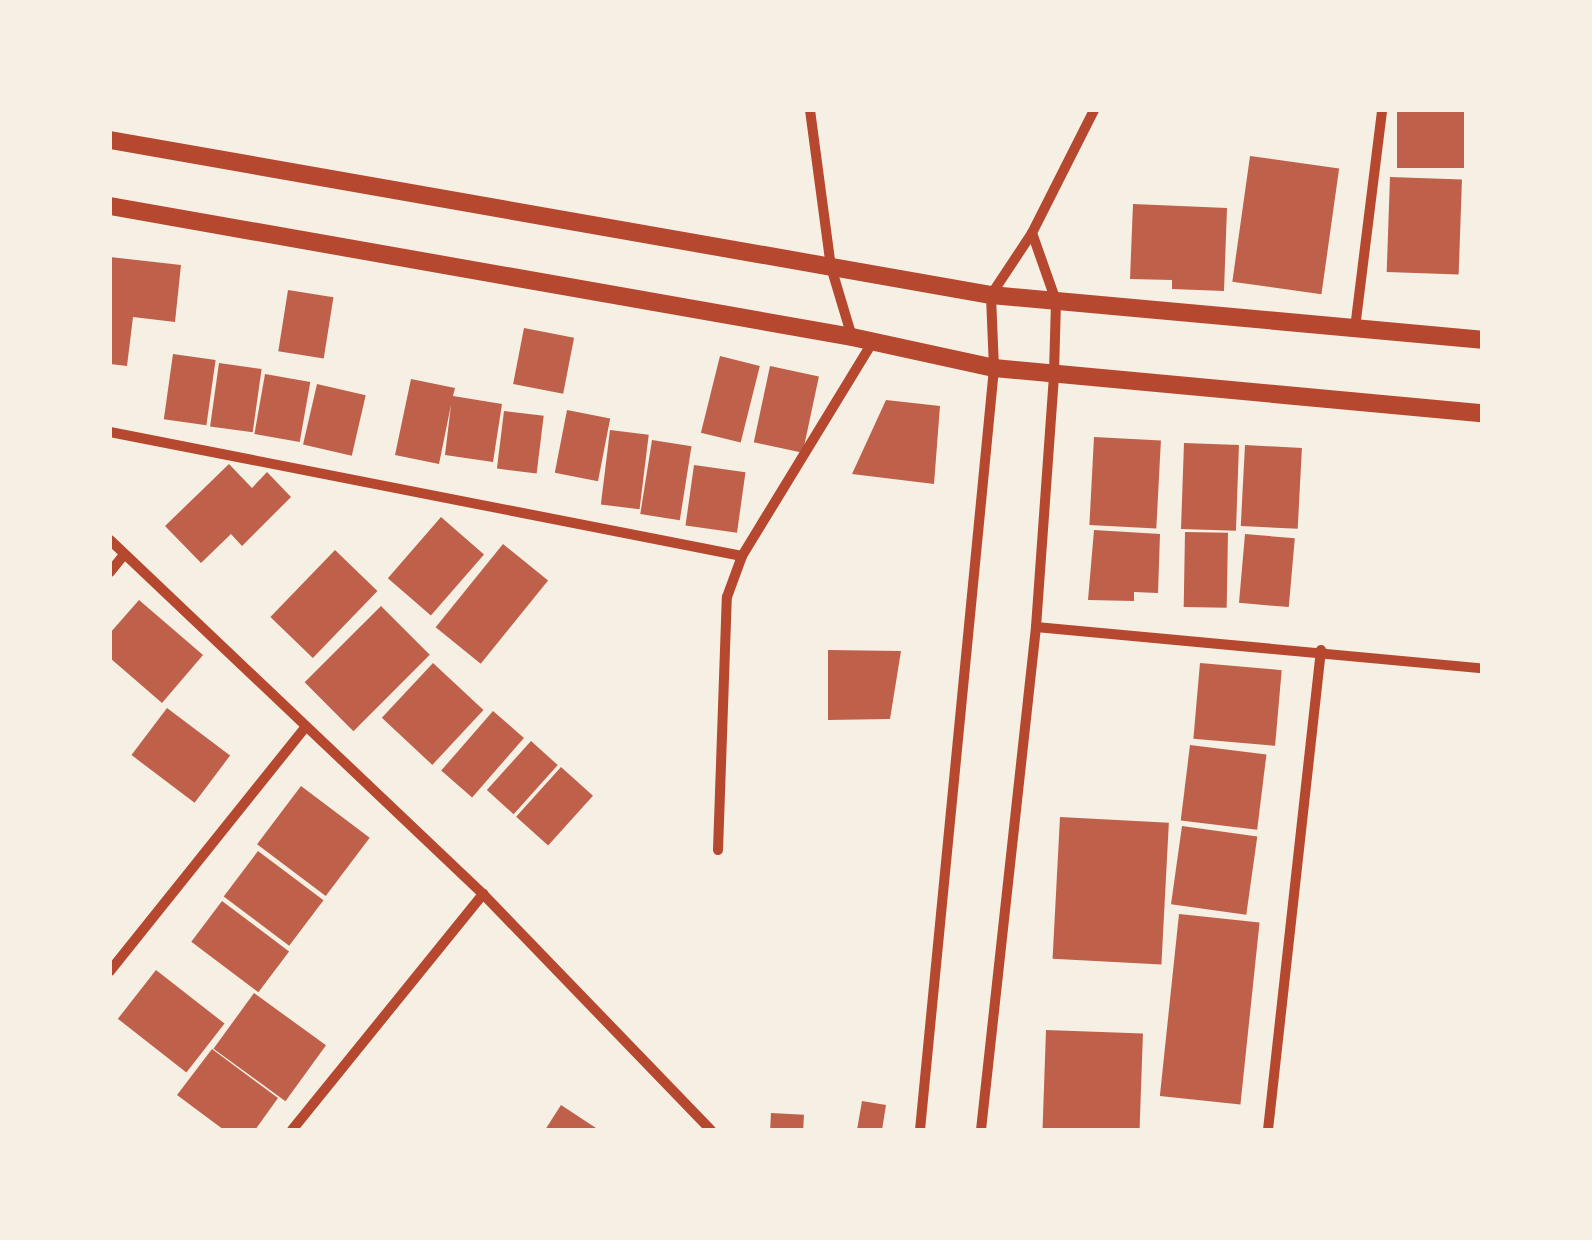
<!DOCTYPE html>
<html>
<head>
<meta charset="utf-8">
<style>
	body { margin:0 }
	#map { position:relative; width:1592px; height:1240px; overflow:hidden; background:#f6efe4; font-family:"Roboto Serif",serif }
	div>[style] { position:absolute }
	.building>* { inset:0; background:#bf614a; transform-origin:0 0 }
	.minor>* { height:10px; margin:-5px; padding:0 5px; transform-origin:5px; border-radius:5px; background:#b5482f }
	.tertiary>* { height:18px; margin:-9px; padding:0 9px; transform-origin:9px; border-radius:9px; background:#b5482f }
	span { translate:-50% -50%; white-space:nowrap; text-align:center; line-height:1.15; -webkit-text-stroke:9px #f6efe4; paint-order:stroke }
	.frame { position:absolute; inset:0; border:112px solid #f6efe4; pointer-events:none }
</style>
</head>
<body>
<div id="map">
	<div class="building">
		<i style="left:1397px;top:110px;width:67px;height:58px"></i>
		<i style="left:1250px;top:156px;width:90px;height:127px;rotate:8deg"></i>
		<i style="left:1390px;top:177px;width:72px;height:95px;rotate:2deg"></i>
		<i style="clip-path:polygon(1133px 204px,1227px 208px,1224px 291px,1172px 289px,1172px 280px,1130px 279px)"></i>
		<i style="clip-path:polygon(110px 257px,181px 265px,175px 322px,133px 317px,127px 366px,110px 364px)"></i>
		<i style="left:288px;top:290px;width:46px;height:62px;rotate:9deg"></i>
		<i style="left:524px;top:328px;width:51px;height:57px;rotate:11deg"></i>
		<i style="left:173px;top:354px;width:43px;height:66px;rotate:8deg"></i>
		<i style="left:720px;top:356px;width:41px;height:79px;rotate:14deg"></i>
		<i style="left:219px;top:363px;width:43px;height:64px;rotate:8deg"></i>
		<i style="left:770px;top:366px;width:50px;height:78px;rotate:12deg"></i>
		<i style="left:265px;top:374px;width:46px;height:61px;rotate:10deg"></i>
		<i style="clip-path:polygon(411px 379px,455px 388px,453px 396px,502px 404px,493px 462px,445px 455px,451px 405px,439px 464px,395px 455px)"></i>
		<i style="left:317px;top:384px;width:50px;height:62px;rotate:13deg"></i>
		<i style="clip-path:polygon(886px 400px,940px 406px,934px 484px,852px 474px)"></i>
		<i style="left:567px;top:410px;width:44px;height:64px;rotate:11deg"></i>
		<i style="left:504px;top:411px;width:40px;height:58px;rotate:7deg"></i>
		<i style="left:610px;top:430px;width:39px;height:75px;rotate:7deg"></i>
		<i style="left:1094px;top:437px;width:67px;height:88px;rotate:3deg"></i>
		<i style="left:652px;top:440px;width:40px;height:75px;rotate:9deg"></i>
		<i style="left:1184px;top:443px;width:55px;height:86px;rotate:2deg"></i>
		<i style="left:1245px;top:445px;width:57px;height:81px;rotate:3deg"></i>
		<i style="clip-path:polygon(229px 464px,252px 488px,267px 472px,291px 497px,242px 546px,231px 534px,201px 563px,165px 526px)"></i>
		<i style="left:694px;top:465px;width:52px;height:61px;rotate:8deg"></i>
		<i style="left:441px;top:517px;width:57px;height:81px;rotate:41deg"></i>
		<i style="clip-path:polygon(1094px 530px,1160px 534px,1158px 593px,1134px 592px,1134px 601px,1088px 600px)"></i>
		<i style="left:1185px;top:532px;width:43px;height:75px;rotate:1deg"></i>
		<i style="left:1245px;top:534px;width:50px;height:69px;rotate:5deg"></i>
		<i style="left:503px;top:544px;width:58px;height:107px;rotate:39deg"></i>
		<i style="left:335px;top:550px;width:59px;height:93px;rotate:44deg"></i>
		<i style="clip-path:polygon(139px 600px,203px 655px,162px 703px,110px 658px,110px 633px)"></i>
		<i style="left:381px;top:606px;width:69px;height:108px;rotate:45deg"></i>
		<i style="clip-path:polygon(828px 650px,901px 651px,890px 719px,828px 720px)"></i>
		<i style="left:433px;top:663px;width:69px;height:75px;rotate:43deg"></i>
		<i style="left:1200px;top:663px;width:82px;height:76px;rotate:5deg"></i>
		<i style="left:167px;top:708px;width:79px;height:59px;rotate:37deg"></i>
		<i style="left:493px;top:711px;width:41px;height:79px;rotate:41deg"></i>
		<i style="left:531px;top:741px;width:36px;height:66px;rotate:42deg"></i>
		<i style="left:1190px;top:745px;width:77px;height:76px;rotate:7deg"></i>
		<i style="left:561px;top:767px;width:43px;height:67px;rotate:42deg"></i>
		<i style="left:301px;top:786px;width:86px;height:73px;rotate:37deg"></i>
		<i style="left:1060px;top:817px;width:109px;height:142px;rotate:3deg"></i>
		<i style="left:1182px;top:826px;width:76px;height:79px;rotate:8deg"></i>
		<i style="left:258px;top:851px;width:82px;height:57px;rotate:37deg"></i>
		<i style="left:222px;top:901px;width:84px;height:51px;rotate:37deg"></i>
		<i style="left:1179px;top:914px;width:81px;height:183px;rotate:6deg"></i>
		<i style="left:156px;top:970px;width:87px;height:62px;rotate:38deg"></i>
		<i style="left:254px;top:993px;width:89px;height:69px;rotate:36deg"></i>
		<i style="left:1046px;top:1030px;width:97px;height:100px;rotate:2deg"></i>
		<i style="clip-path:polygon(212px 1049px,278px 1098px,255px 1130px,224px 1130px,177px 1095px)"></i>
		<i style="clip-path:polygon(862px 1101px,886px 1105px,882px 1130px,857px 1130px)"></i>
		<i style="clip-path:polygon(561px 1105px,599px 1130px,545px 1130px)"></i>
		<i style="left:771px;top:1113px;width:33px;height:17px;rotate:3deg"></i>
	</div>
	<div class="minor">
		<i style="left:810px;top:110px;width:158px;rotate:82.4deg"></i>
		<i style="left:831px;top:267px;width:73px;rotate:73.3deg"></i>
		<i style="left:1355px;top:328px;width:220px;rotate:-82.9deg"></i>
		<i style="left:110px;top:432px;width:644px;rotate:11.1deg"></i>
		<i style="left:110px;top:540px;width:514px;rotate:43.5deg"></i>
		<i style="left:483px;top:894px;width:328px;rotate:46deg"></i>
		<i style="left:110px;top:572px;width:22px;rotate:-51deg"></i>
		<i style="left:1036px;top:627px;width:448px;rotate:5.3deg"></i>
		<i style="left:718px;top:850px;width:253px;rotate:-88deg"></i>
		<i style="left:727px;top:597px;width:44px;rotate:-69.9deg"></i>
		<i style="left:742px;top:556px;width:252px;rotate:-58.6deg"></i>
		<i style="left:110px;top:971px;width:310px;rotate:-51.3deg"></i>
		<i style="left:292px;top:1130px;width:304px;rotate:-51deg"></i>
		<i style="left:920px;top:1130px;width:766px;rotate:-84.45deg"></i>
		<i style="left:994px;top:368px;width:73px;rotate:-92.4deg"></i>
		<i style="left:991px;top:295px;width:74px;rotate:-56.5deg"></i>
		<i style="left:1032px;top:233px;width:138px;rotate:-63.2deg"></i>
		<i style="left:981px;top:1130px;width:506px;rotate:-83.76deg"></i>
		<i style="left:1036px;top:627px;width:255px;rotate:-85.9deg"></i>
		<i style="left:1054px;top:373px;width:72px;rotate:-88.4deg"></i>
		<i style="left:1056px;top:301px;width:72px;rotate:-109.4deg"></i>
		<i style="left:1268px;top:1130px;width:483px;rotate:-83.7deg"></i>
	</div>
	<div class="tertiary">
		<i style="left:110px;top:140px;width:895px;rotate:9.98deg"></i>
		<i style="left:991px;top:295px;width:493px;rotate:5.2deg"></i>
		<i style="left:110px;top:206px;width:753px;rotate:10.01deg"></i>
		<i style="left:852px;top:337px;width:145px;rotate:12.3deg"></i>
		<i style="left:994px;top:368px;width:490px;rotate:5.3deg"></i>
	</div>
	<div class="frame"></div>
</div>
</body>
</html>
